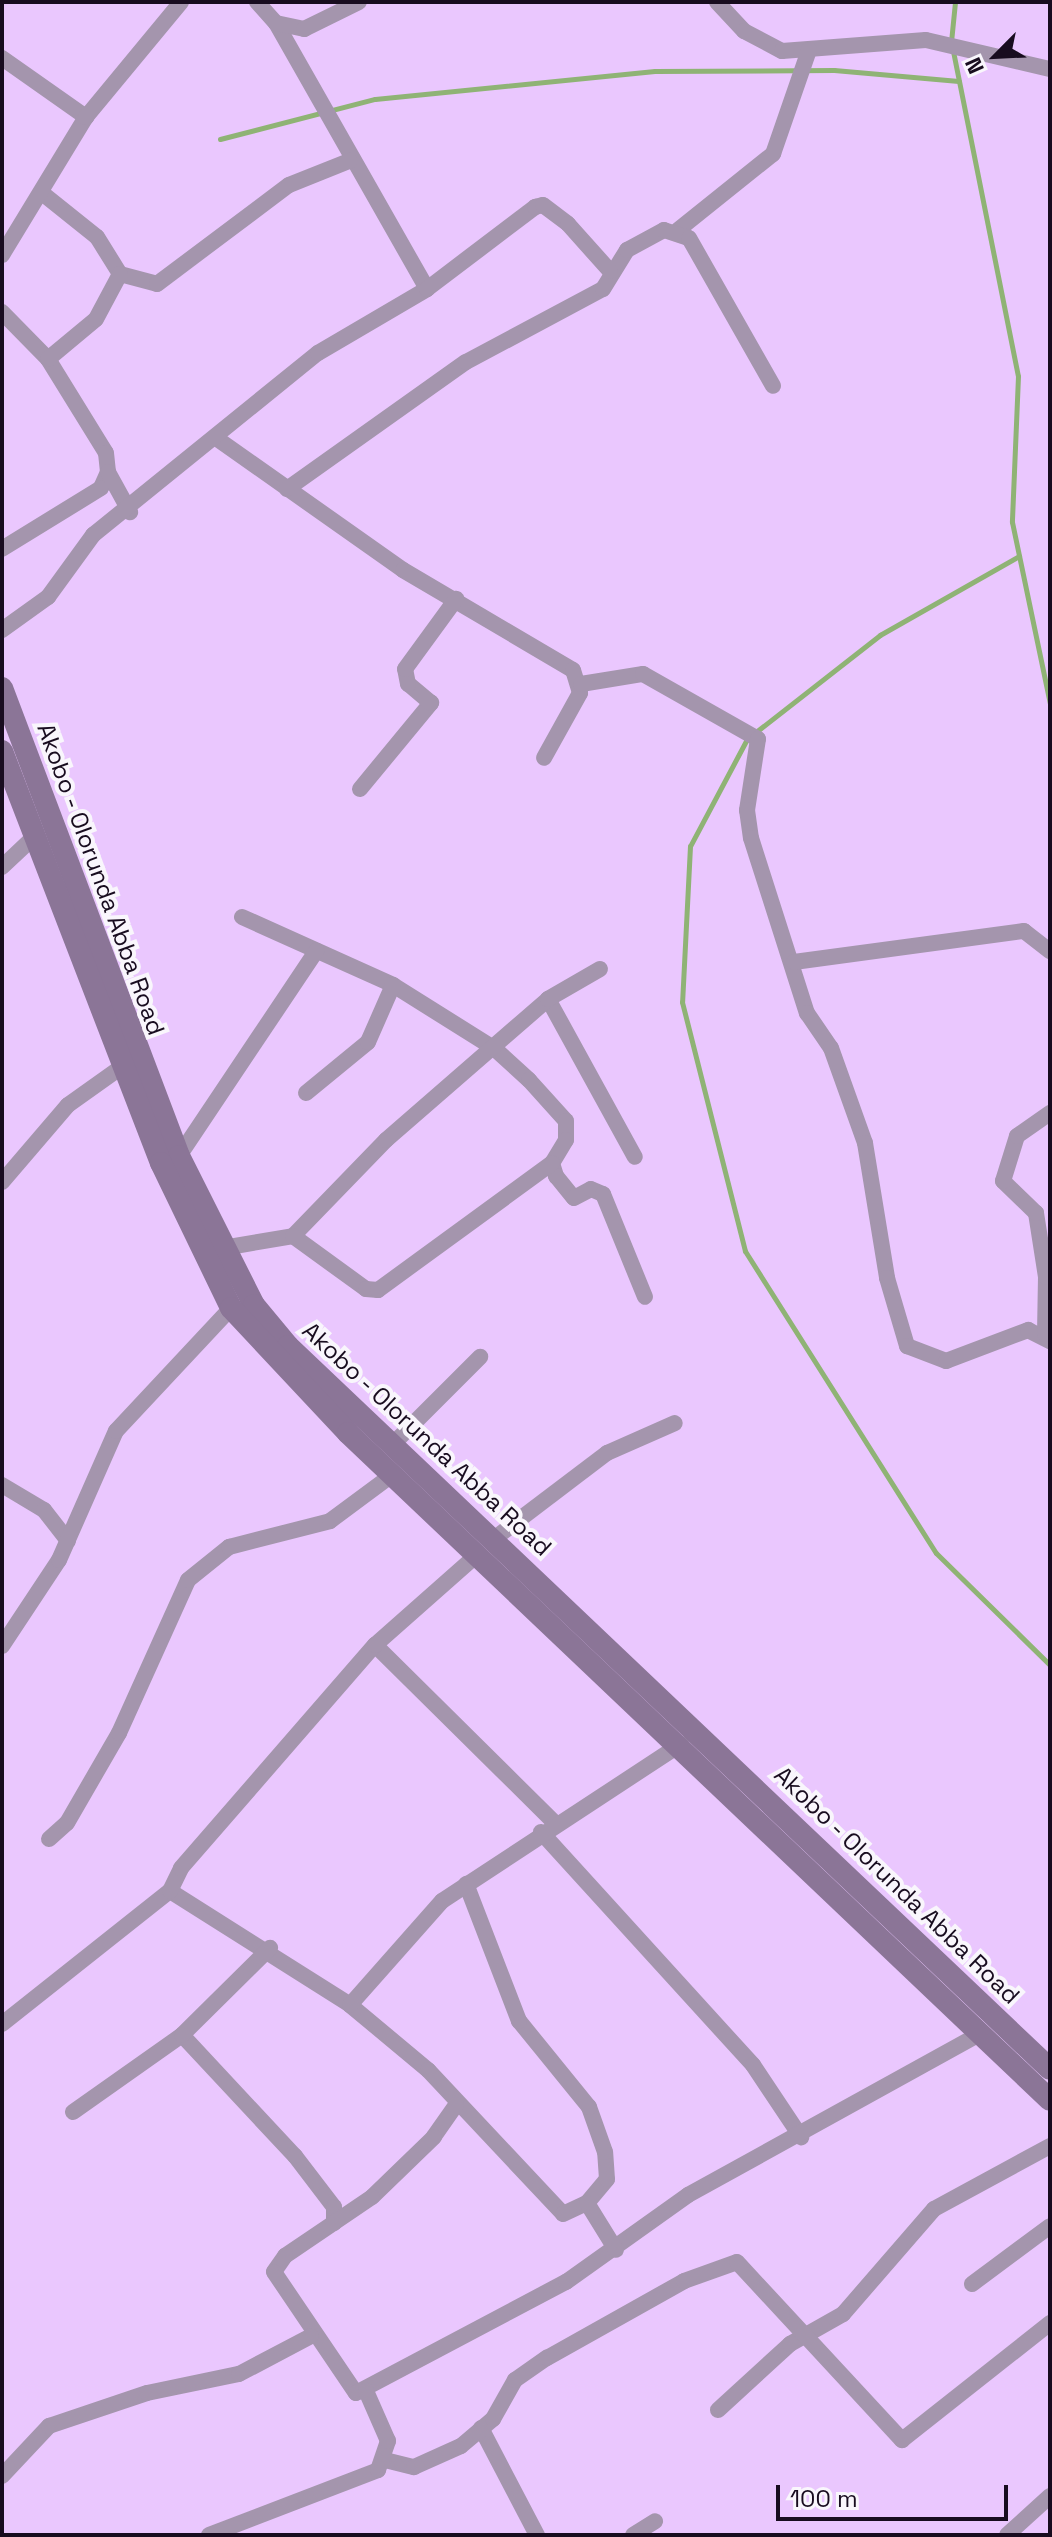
<!DOCTYPE html>
<html>
<head>
<meta charset="utf-8">
<style>
	body { margin:0 }
	#map { position:relative; width:1052px; height:2537px; overflow:hidden; background:#eac7fe; font-family:"Space Grotesk",sans-serif }
	div>[style] { position:absolute }
	.stream>* { height:5px; margin:-2.5px; padding:0 2.5px; transform-origin:2.5px; border-radius:2.5px; background:#8fb375 }
	.minor>* { height:16px; margin:-8px; padding:0 8px; transform-origin:8px; border-radius:8px; background:#a495ad }
	.secondary>* { height:22px; margin:-11px; padding:0 11px; transform-origin:11px; border-radius:11px; background:#8b7597 }
	span { translate:-50% -50%; white-space:nowrap; text-align:center; line-height:1.15; -webkit-text-stroke:8px #f9f6fc; paint-order:stroke }
	.street-label { font-size:24px; color:#180c1f }
	.frame { position:absolute; inset:0; border:4px solid #180c1f; pointer-events:none }
	.north { position:absolute; left:956px; top:16px; width:80px; height:80px; -webkit-text-stroke:6px #f9f6fc; paint-order:stroke; rotate:246deg; font-size:22px; font-weight:700; line-height:32px; text-align:center; color:#180c1f }
	.north::after { content:''; display:block; margin:auto; width:28px; height:36px; background:#180c1f; clip-path:polygon(50% 0,100% 100%,50% 72%,0 100%) }
	.scale { position:absolute; left:776px; top:2485px; width:232px; height:36px; box-sizing:border-box; border:4px solid #180c1f; border-top:0; padding-left:10px; font-size:24px; line-height:28px; white-space:nowrap; color:#180c1f; -webkit-text-stroke:6px #f9f6fc; paint-order:stroke }
</style>
</head>
<body>
<div id="map">
	<div class="stream">
		<i style="left:951px;top:42px;width:40px;rotate:-84.3deg"></i>
		<i style="left:953px;top:51px;width:331px;rotate:78.7deg"></i>
		<i style="left:1018px;top:376px;width:146px;rotate:92.4deg"></i>
		<i style="left:1012px;top:522px;width:186px;rotate:78.2deg"></i>
		<i style="left:220px;top:139px;width:160px;rotate:-14.5deg"></i>
		<i style="left:375px;top:99px;width:281px;rotate:-5.7deg"></i>
		<i style="left:655px;top:71px;width:179px;rotate:-0.3deg"></i>
		<i style="left:834px;top:70px;width:125px;rotate:5deg"></i>
		<i style="left:1019px;top:556px;width:160px;rotate:150.4deg"></i>
		<i style="left:880px;top:635px;width:169px;rotate:142deg"></i>
		<i style="left:747px;top:739px;width:121px;rotate:118deg"></i>
		<i style="left:690px;top:846px;width:156px;rotate:92.9deg"></i>
		<i style="left:682px;top:1002px;width:257px;rotate:75.8deg"></i>
		<i style="left:745px;top:1251px;width:357px;rotate:57.7deg"></i>
		<i style="left:936px;top:1553px;width:160px;rotate:44.5deg"></i>
	</div>
	<div class="minor">
		<i style="left:257px;top:2px;width:28px;rotate:48deg"></i>
		<i style="left:276px;top:23px;width:306px;rotate:60.4deg"></i>
		<i style="left:717px;top:2px;width:40px;rotate:47deg"></i>
		<i style="left:744px;top:31px;width:43px;rotate:27.8deg"></i>
		<i style="left:782px;top:51px;width:144px;rotate:-4.4deg"></i>
		<i style="left:926px;top:40px;width:127px;rotate:13.2deg"></i>
		<i style="left:276px;top:23px;width:29px;rotate:12deg"></i>
		<i style="left:304px;top:29px;width:61px;rotate:-26.1deg"></i>
		<i style="left:2px;top:58px;width:103px;rotate:35.1deg"></i>
		<i style="left:42px;top:193px;width:70px;rotate:38.7deg"></i>
		<i style="left:97px;top:237px;width:44px;rotate:58.1deg"></i>
		<i style="left:120px;top:274px;width:38px;rotate:15deg"></i>
		<i style="left:157px;top:284px;width:165px;rotate:-36.9deg"></i>
		<i style="left:289px;top:185px;width:65px;rotate:-21.8deg"></i>
		<i style="left:678px;top:230px;width:122px;rotate:-38.7deg"></i>
		<i style="left:773px;top:154px;width:110px;rotate:-70.9deg"></i>
		<i style="left:2px;top:255px;width:162px;rotate:-58.7deg"></i>
		<i style="left:86px;top:117px;width:149px;rotate:-50.4deg"></i>
		<i style="left:2px;top:312px;width:66px;rotate:45.6deg"></i>
		<i style="left:48px;top:359px;width:110px;rotate:58.3deg"></i>
		<i style="left:106px;top:453px;width:19px;rotate:84deg"></i>
		<i style="left:108px;top:472px;width:17px;rotate:114deg"></i>
		<i style="left:101px;top:488px;width:116px;rotate:148.4deg"></i>
		<i style="left:48px;top:359px;width:62px;rotate:-39.8deg"></i>
		<i style="left:96px;top:319px;width:51px;rotate:-61.9deg"></i>
		<i style="left:216px;top:438px;width:229px;rotate:35.2deg"></i>
		<i style="left:403px;top:570px;width:197px;rotate:30.5deg"></i>
		<i style="left:573px;top:670px;width:24px;rotate:73deg"></i>
		<i style="left:580px;top:693px;width:74px;rotate:119deg"></i>
		<i style="left:108px;top:472px;width:46px;rotate:61.2deg"></i>
		<i style="left:287px;top:489px;width:219px;rotate:-35.4deg"></i>
		<i style="left:466px;top:362px;width:155px;rotate:-28.1deg"></i>
		<i style="left:603px;top:289px;width:46px;rotate:-58.4deg"></i>
		<i style="left:627px;top:250px;width:42px;rotate:-28.4deg"></i>
		<i style="left:664px;top:230px;width:26px;rotate:18deg"></i>
		<i style="left:689px;top:238px;width:170px;rotate:60.4deg"></i>
		<i style="left:2px;top:630px;width:57px;rotate:-35.7deg"></i>
		<i style="left:48px;top:597px;width:77px;rotate:-54deg"></i>
		<i style="left:93px;top:535px;width:289px;rotate:-39deg"></i>
		<i style="left:318px;top:353px;width:126px;rotate:-30.4deg"></i>
		<i style="left:427px;top:289px;width:136px;rotate:-37.2deg"></i>
		<i style="left:535px;top:207px;width:8px;rotate:-14deg"></i>
		<i style="left:543px;top:205px;width:31px;rotate:37deg"></i>
		<i style="left:568px;top:224px;width:63px;rotate:48.2deg"></i>
		<i style="left:581px;top:684px;width:63px;rotate:-9.2deg"></i>
		<i style="left:643px;top:674px;width:132px;rotate:29.5deg"></i>
		<i style="left:758px;top:739px;width:72px;rotate:98.8deg"></i>
		<i style="left:747px;top:810px;width:28px;rotate:82deg"></i>
		<i style="left:751px;top:838px;width:184px;rotate:72.3deg"></i>
		<i style="left:807px;top:1013px;width:42px;rotate:55.6deg"></i>
		<i style="left:831px;top:1048px;width:101px;rotate:70.3deg"></i>
		<i style="left:865px;top:1143px;width:137px;rotate:80.7deg"></i>
		<i style="left:887px;top:1278px;width:71px;rotate:73.6deg"></i>
		<i style="left:907px;top:1346px;width:42px;rotate:21deg"></i>
		<i style="left:946px;top:1361px;width:88px;rotate:-20.7deg"></i>
		<i style="left:1028px;top:1330px;width:25px;rotate:27deg"></i>
		<i style="left:360px;top:789px;width:112px;rotate:-50.5deg"></i>
		<i style="left:431px;top:703px;width:30px;rotate:-140deg"></i>
		<i style="left:408px;top:684px;width:15px;rotate:-101deg"></i>
		<i style="left:405px;top:669px;width:87px;rotate:-53.9deg"></i>
		<i style="left:2px;top:867px;width:45px;rotate:-43.2deg"></i>
		<i style="left:242px;top:917px;width:166px;rotate:24.2deg"></i>
		<i style="left:393px;top:985px;width:120px;rotate:32.1deg"></i>
		<i style="left:495px;top:1049px;width:46px;rotate:42.4deg"></i>
		<i style="left:529px;top:1080px;width:55px;rotate:47.9deg"></i>
		<i style="left:566px;top:1121px;width:19px;rotate:90deg"></i>
		<i style="left:566px;top:1140px;width:27px;rotate:121deg"></i>
		<i style="left:552px;top:1163px;width:14px;rotate:73deg"></i>
		<i style="left:556px;top:1176px;width:28px;rotate:51deg"></i>
		<i style="left:574px;top:1198px;width:19px;rotate:-28deg"></i>
		<i style="left:591px;top:1189px;width:13px;rotate:23deg"></i>
		<i style="left:603px;top:1194px;width:111px;rotate:67.8deg"></i>
		<i style="left:794px;top:962px;width:232px;rotate:-7.7deg"></i>
		<i style="left:1024px;top:931px;width:33px;rotate:38deg"></i>
		<i style="left:548px;top:999px;width:180px;rotate:61.2deg"></i>
		<i style="left:306px;top:1093px;width:80px;rotate:-39.4deg"></i>
		<i style="left:368px;top:1042px;width:62px;rotate:-66.3deg"></i>
		<i style="left:179px;top:1156px;width:247px;rotate:-56.2deg"></i>
		<i style="left:2px;top:1182px;width:101px;rotate:-49.4deg"></i>
		<i style="left:68px;top:1105px;width:69px;rotate:-35.5deg"></i>
		<i style="left:293px;top:1236px;width:134px;rotate:-45.9deg"></i>
		<i style="left:386px;top:1140px;width:215px;rotate:-41deg"></i>
		<i style="left:548px;top:999px;width:60px;rotate:-30deg"></i>
		<i style="left:223px;top:1248px;width:71px;rotate:-9.7deg"></i>
		<i style="left:293px;top:1236px;width:90px;rotate:36deg"></i>
		<i style="left:366px;top:1289px;width:12px;rotate:5deg"></i>
		<i style="left:378px;top:1290px;width:215px;rotate:-36.1deg"></i>
		<i style="left:1045px;top:1334px;width:57px;rotate:-89deg"></i>
		<i style="left:1046px;top:1277px;width:65px;rotate:-98.9deg"></i>
		<i style="left:1036px;top:1213px;width:46px;rotate:-135.9deg"></i>
		<i style="left:1003px;top:1181px;width:47px;rotate:-72.7deg"></i>
		<i style="left:1017px;top:1136px;width:40px;rotate:-34.9deg"></i>
		<i style="left:394px;top:1443px;width:122px;rotate:-45deg"></i>
		<i style="left:2px;top:1485px;width:49px;rotate:30.8deg"></i>
		<i style="left:44px;top:1510px;width:39px;rotate:52deg"></i>
		<i style="left:495px;top:1538px;width:141px;rotate:-37.2deg"></i>
		<i style="left:607px;top:1453px;width:74px;rotate:-23.8deg"></i>
		<i style="left:375px;top:1645px;width:253px;rotate:44.7deg"></i>
		<i style="left:2px;top:1646px;width:103px;rotate:-56.5deg"></i>
		<i style="left:59px;top:1560px;width:141px;rotate:-66.2deg"></i>
		<i style="left:116px;top:1431px;width:168px;rotate:-46.9deg"></i>
		<i style="left:541px;top:1832px;width:315px;rotate:47.7deg"></i>
		<i style="left:753px;top:2065px;width:87px;rotate:56.3deg"></i>
		<i style="left:49px;top:1839px;width:24px;rotate:-42deg"></i>
		<i style="left:67px;top:1823px;width:104px;rotate:-60deg"></i>
		<i style="left:119px;top:1733px;width:168px;rotate:-65.7deg"></i>
		<i style="left:188px;top:1580px;width:53px;rotate:-38.8deg"></i>
		<i style="left:229px;top:1547px;width:104px;rotate:-14.4deg"></i>
		<i style="left:330px;top:1521px;width:77px;rotate:-36.6deg"></i>
		<i style="left:170px;top:1891px;width:213px;rotate:32.3deg"></i>
		<i style="left:350px;top:2005px;width:102px;rotate:39.8deg"></i>
		<i style="left:428px;top:2070px;width:197px;rotate:46.8deg"></i>
		<i style="left:563px;top:2214px;width:26px;rotate:-25deg"></i>
		<i style="left:587px;top:2203px;width:31px;rotate:-50deg"></i>
		<i style="left:607px;top:2179px;width:27px;rotate:-94deg"></i>
		<i style="left:605px;top:2152px;width:48px;rotate:-109.6deg"></i>
		<i style="left:589px;top:2107px;width:111px;rotate:-129.1deg"></i>
		<i style="left:519px;top:2021px;width:147px;rotate:-111.1deg"></i>
		<i style="left:350px;top:2005px;width:139px;rotate:-48.5deg"></i>
		<i style="left:442px;top:1901px;width:286px;rotate:-33.3deg"></i>
		<i style="left:2px;top:2024px;width:214px;rotate:-38.4deg"></i>
		<i style="left:170px;top:1891px;width:25px;rotate:-64deg"></i>
		<i style="left:181px;top:1868px;width:296px;rotate:-49deg"></i>
		<i style="left:375px;top:1645px;width:137px;rotate:-41.5deg"></i>
		<i style="left:182px;top:2035px;width:166px;rotate:47deg"></i>
		<i style="left:295px;top:2156px;width:64px;rotate:52.6deg"></i>
		<i style="left:334px;top:2207px;width:16px;rotate:90deg"></i>
		<i style="left:456px;top:2105px;width:39px;rotate:125deg"></i>
		<i style="left:434px;top:2137px;width:86px;rotate:135.9deg"></i>
		<i style="left:372px;top:2197px;width:105px;rotate:145.9deg"></i>
		<i style="left:285px;top:2256px;width:19px;rotate:125deg"></i>
		<i style="left:274px;top:2272px;width:146px;rotate:55.9deg"></i>
		<i style="left:356px;top:2393px;width:238px;rotate:-27.9deg"></i>
		<i style="left:566px;top:2282px;width:150px;rotate:-35.5deg"></i>
		<i style="left:688px;top:2195px;width:336px;rotate:-28.9deg"></i>
		<i style="left:73px;top:2112px;width:133px;rotate:-35.2deg"></i>
		<i style="left:182px;top:2035px;width:124px;rotate:-44.7deg"></i>
		<i style="left:587px;top:2203px;width:55px;rotate:58.3deg"></i>
		<i style="left:972px;top:2284px;width:97px;rotate:-36.6deg"></i>
		<i style="left:718px;top:2410px;width:98px;rotate:-42.5deg"></i>
		<i style="left:790px;top:2344px;width:61px;rotate:-29.5deg"></i>
		<i style="left:843px;top:2314px;width:139px;rotate:-49.1deg"></i>
		<i style="left:934px;top:2209px;width:132px;rotate:-28.5deg"></i>
		<i style="left:481px;top:2428px;width:121px;rotate:62.4deg"></i>
		<i style="left:385px;top:2460px;width:30px;rotate:14deg"></i>
		<i style="left:414px;top:2467px;width:51px;rotate:-24.1deg"></i>
		<i style="left:461px;top:2446px;width:42px;rotate:-40.2deg"></i>
		<i style="left:493px;top:2419px;width:45px;rotate:-60.6deg"></i>
		<i style="left:515px;top:2380px;width:39px;rotate:-35deg"></i>
		<i style="left:547px;top:2358px;width:157px;rotate:-29.3deg"></i>
		<i style="left:684px;top:2281px;width:56px;rotate:-19.7deg"></i>
		<i style="left:737px;top:2262px;width:243px;rotate:47.2deg"></i>
		<i style="left:902px;top:2440px;width:189px;rotate:-38.3deg"></i>
		<i style="left:2px;top:2476px;width:69px;rotate:-46.8deg"></i>
		<i style="left:49px;top:2426px;width:103px;rotate:-18.6deg"></i>
		<i style="left:147px;top:2393px;width:94px;rotate:-11.7deg"></i>
		<i style="left:239px;top:2374px;width:81px;rotate:-27.8deg"></i>
		<i style="left:209px;top:2535px;width:181px;rotate:-21deg"></i>
		<i style="left:378px;top:2470px;width:31px;rotate:-71deg"></i>
		<i style="left:388px;top:2441px;width:55px;rotate:-113.7deg"></i>
		<i style="left:633px;top:2535px;width:26px;rotate:-32deg"></i>
		<i style="left:1007px;top:2535px;width:58px;rotate:-42.2deg"></i>
	</div>
	<div class="secondary">
		<i style="left:2px;top:688px;width:500px;rotate:69.28deg"></i>
		<i style="left:179px;top:1156px;width:167px;rotate:63.3deg"></i>
		<i style="left:254px;top:1305px;width:53px;rotate:50.3deg"></i>
		<i style="left:288px;top:1346px;width:1050px;rotate:43.5deg"></i>
		<i style="left:2px;top:751px;width:442px;rotate:68.9deg"></i>
		<i style="left:161px;top:1163px;width:161px;rotate:64.2deg"></i>
		<i style="left:231px;top:1308px;width:171px;rotate:46.9deg"></i>
		<i style="left:348px;top:1433px;width:968px;rotate:43.54deg"></i>
	</div>
	<div class="street-label">
		<span style="left:101px;top:879px;rotate:70deg">Akobo - Olorunda Abba Road</span>
		<span style="left:427px;top:1439px;rotate:43deg">Akobo - Olorunda Abba Road</span>
		<span style="left:897px;top:1885px;rotate:44deg">Akobo - Olorunda Abba Road</span>
	</div>
	<div class="frame"></div>
	<div class="north">N</div>
	<div class="scale">100 m</div>
</div>
</body>
</html>
